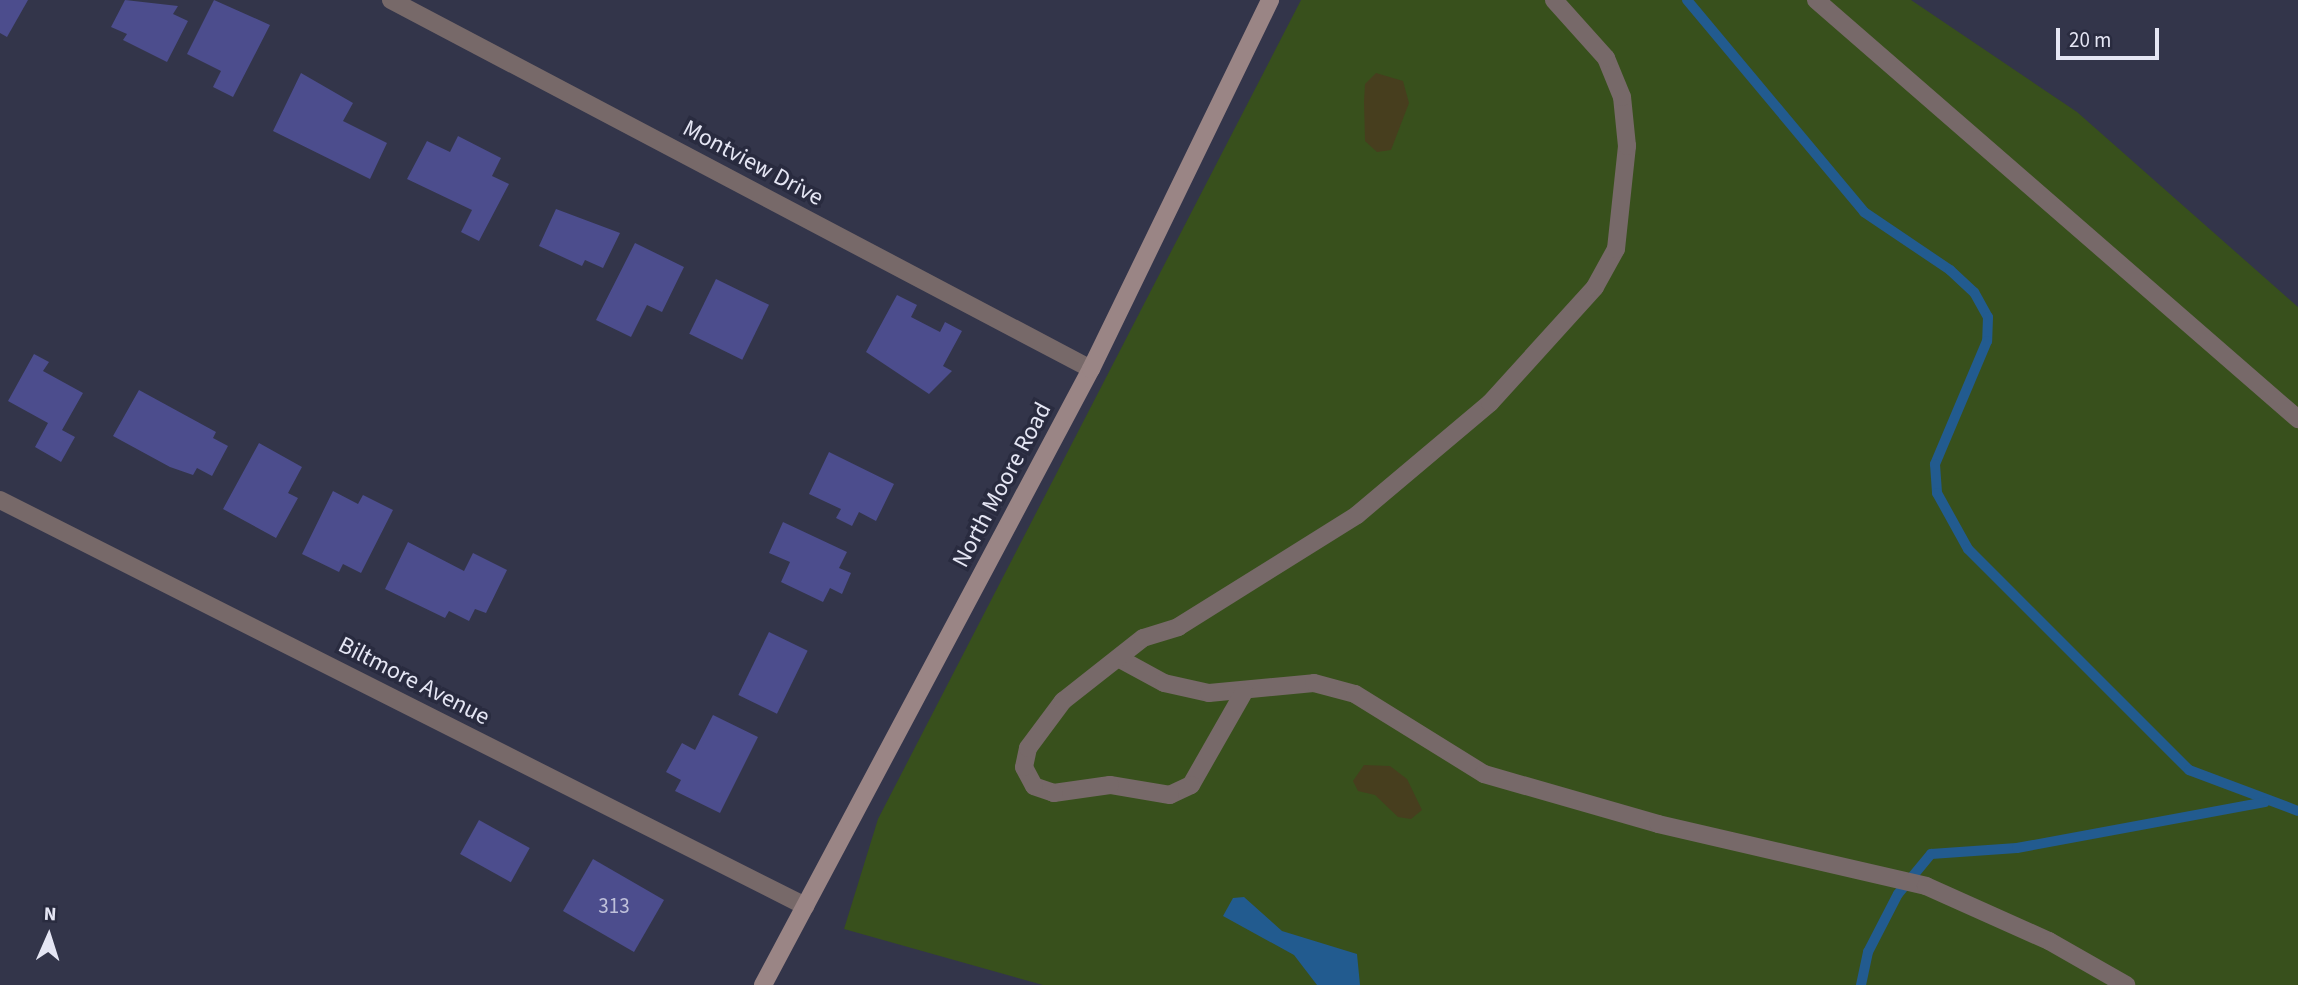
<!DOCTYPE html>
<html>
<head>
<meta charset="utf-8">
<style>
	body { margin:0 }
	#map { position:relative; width:2298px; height:985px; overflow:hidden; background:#33354a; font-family:"Source Sans 3",sans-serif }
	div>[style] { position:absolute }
	.green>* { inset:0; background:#38501c }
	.sand>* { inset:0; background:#473e1e }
	.water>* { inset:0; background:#225b8f }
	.stream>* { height:10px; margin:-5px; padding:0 5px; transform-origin:5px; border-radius:5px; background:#225b8f }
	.building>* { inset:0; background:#4c4d8d; transform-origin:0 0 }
	.lane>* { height:18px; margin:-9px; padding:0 9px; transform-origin:9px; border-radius:9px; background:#776969 }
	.street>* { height:18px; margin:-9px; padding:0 9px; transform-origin:9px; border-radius:9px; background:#776969 }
	.secondary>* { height:18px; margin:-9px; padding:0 9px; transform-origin:9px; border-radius:9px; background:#9a8585 }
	span { translate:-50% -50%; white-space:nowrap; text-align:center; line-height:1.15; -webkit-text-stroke:7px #292b3f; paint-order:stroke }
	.number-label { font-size:21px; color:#bfc0da }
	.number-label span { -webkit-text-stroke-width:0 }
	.street-label { font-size:24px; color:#e5e6f4 }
	.north { position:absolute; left:14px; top:901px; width:70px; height:70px; -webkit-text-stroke:5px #292b3f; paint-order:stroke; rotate:3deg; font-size:19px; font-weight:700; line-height:28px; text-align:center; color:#e5e6f4 }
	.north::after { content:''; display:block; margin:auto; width:24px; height:32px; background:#e5e6f4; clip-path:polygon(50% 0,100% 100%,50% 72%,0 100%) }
	.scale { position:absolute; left:2056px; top:28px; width:103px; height:32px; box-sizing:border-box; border:4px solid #e5e6f4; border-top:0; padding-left:9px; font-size:21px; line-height:24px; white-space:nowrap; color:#e5e6f4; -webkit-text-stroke:5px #292b3f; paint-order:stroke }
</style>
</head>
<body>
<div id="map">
	<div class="green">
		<i style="clip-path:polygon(1301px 0,1911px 0,2077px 112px,2298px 307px,2298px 985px,1043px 985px,844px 929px,878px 819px)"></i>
	</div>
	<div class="sand">
		<i style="clip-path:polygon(1376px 73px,1403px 81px,1409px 103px,1391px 150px,1377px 152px,1365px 141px,1364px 102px,1365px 84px)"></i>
		<i style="clip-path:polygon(1364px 765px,1390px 766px,1407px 779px,1422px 810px,1411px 819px,1398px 817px,1375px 795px,1358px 791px,1353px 781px)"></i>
	</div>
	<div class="water">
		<i style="clip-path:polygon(1244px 897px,1282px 931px,1357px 954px,1360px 985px,1317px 985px,1294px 955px,1223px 916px,1233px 898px)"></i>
	</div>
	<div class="stream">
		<i style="left:1687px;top:0;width:276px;rotate:50.1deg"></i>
		<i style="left:1864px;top:212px;width:104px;rotate:34deg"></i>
		<i style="left:1950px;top:270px;width:33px;rotate:43deg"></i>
		<i style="left:1974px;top:292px;width:29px;rotate:61deg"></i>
		<i style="left:1988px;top:317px;width:24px;rotate:92deg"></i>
		<i style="left:1987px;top:341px;width:134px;rotate:112.9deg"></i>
		<i style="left:1935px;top:464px;width:29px;rotate:86deg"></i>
		<i style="left:1937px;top:493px;width:64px;rotate:61deg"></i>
		<i style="left:1968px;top:549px;width:313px;rotate:45deg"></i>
		<i style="left:2189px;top:770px;width:116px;rotate:20.6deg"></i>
		<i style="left:1861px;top:985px;width:34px;rotate:-78deg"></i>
		<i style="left:1868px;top:952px;width:65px;rotate:-62.7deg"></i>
		<i style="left:1898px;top:894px;width:52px;rotate:-50.5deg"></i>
		<i style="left:1931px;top:854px;width:86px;rotate:-4deg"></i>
		<i style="left:2017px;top:848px;width:252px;rotate:-10.5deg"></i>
	</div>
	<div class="building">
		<i style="clip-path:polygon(0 0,28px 0,7px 37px,0 33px)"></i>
		<i style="clip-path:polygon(125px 0,178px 6px,173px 14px,188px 21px,167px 62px,123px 40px,127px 34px,111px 27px)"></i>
		<i style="clip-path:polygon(214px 0,270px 25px,233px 97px,213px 87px,221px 71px,187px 54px)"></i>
		<i style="clip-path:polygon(301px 73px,353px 103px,343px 121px,387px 143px,370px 179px,273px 131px)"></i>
		<i style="clip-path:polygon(458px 136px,501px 158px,492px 176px,509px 184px,479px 241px,461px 232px,472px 210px,407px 179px,427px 141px,450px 152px)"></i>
		<i style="clip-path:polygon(556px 209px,620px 233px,603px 268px,585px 260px,582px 266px,539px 246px)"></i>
		<i style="clip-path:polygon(635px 243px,684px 267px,662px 312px,647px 305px,631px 337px,596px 320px)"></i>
		<i style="left:716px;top:279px;width:59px;height:61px;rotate:26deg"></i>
		<i style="clip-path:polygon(897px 295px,917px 305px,911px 317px,940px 332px,945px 322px,962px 331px,943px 366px,952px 371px,929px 394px,866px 352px)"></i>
		<i style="clip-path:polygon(34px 354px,49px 362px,43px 371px,83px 393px,62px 430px,75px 437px,61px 462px,35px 447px,48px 423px,8px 401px)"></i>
		<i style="clip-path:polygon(139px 390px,216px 432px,213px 438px,228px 446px,212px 476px,197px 468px,193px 475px,170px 467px,113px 436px)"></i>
		<i style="clip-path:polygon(259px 443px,302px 467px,288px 493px,298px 498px,276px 538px,223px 509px)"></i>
		<i style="clip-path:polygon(829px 452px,894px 484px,876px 521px,859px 512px,852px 526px,836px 518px,841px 509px,809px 494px)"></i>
		<i style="clip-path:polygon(333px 491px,358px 504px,363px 495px,393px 510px,361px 573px,343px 564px,339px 572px,302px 554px)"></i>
		<i style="clip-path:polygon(783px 522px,847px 552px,839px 568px,851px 573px,842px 594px,830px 588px,823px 602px,781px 582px,790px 562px,769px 553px)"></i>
		<i style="clip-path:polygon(408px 542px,464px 571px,473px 553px,507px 570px,486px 613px,475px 609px,469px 621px,449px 611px,445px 618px,385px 589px)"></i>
		<i style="left:769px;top:632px;width:43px;height:70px;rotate:26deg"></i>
		<i style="clip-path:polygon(713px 715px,758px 737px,720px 813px,675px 791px,681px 780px,666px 772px,682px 743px,695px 750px)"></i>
		<i style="left:479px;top:820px;width:58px;height:39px;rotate:29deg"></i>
		<i style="left:593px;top:859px;width:82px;height:60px;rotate:30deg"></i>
	</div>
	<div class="lane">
		<i style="left:1816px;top:0;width:639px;rotate:41deg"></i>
		<i style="left:1120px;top:659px;width:50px;rotate:28.6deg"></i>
		<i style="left:1164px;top:683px;width:46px;rotate:12.5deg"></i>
		<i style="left:1209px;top:693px;width:105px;rotate:-5.4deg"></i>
		<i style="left:1314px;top:683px;width:42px;rotate:15deg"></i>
		<i style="left:1355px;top:694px;width:152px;rotate:31.8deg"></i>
		<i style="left:1484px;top:774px;width:181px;rotate:16deg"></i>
		<i style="left:1658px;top:824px;width:275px;rotate:13deg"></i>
		<i style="left:1926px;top:886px;width:135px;rotate:24.1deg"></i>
		<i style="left:2049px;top:941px;width:89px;rotate:29.7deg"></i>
		<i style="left:1244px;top:692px;width:107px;rotate:119.7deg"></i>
		<i style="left:1191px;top:785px;width:23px;rotate:155deg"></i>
		<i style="left:1170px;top:795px;width:61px;rotate:-170.5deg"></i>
		<i style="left:1110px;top:785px;width:57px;rotate:171.9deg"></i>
		<i style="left:1054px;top:793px;width:21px;rotate:-161deg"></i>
		<i style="left:1034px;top:786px;width:21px;rotate:-118deg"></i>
		<i style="left:1024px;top:767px;width:19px;rotate:-78deg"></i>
		<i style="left:1028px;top:748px;width:59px;rotate:-53.3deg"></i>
		<i style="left:1063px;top:701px;width:102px;rotate:-38.2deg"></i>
		<i style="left:1143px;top:638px;width:37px;rotate:-17deg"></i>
		<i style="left:1178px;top:627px;width:211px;rotate:-32deg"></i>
		<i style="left:1357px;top:515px;width:174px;rotate:-40.1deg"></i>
		<i style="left:1490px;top:403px;width:156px;rotate:-47.8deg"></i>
		<i style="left:1595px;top:287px;width:43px;rotate:-61.1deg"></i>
		<i style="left:1616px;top:249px;width:104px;rotate:-83.9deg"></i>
		<i style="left:1627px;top:146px;width:49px;rotate:-95.8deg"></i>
		<i style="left:1622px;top:97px;width:42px;rotate:-112.3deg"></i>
		<i style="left:1606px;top:58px;width:78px;rotate:-131.9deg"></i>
	</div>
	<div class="street">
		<i style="left:391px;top:0;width:791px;rotate:27.8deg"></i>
		<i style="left:0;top:500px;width:902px;rotate:26.76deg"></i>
	</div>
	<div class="secondary">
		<i style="left:763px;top:985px;width:698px;rotate:-61.97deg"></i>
		<i style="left:1091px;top:369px;width:410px;rotate:-64.1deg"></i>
	</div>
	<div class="number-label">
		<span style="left:614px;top:906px">313</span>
	</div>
	<div class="street-label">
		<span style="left:753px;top:163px;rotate:28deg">Montview Drive</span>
		<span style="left:1002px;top:485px;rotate:-62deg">North Moore Road</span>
		<span style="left:414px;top:681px;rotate:27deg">Biltmore Avenue</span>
	</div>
	<div class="north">N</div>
	<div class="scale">20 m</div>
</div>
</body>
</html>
